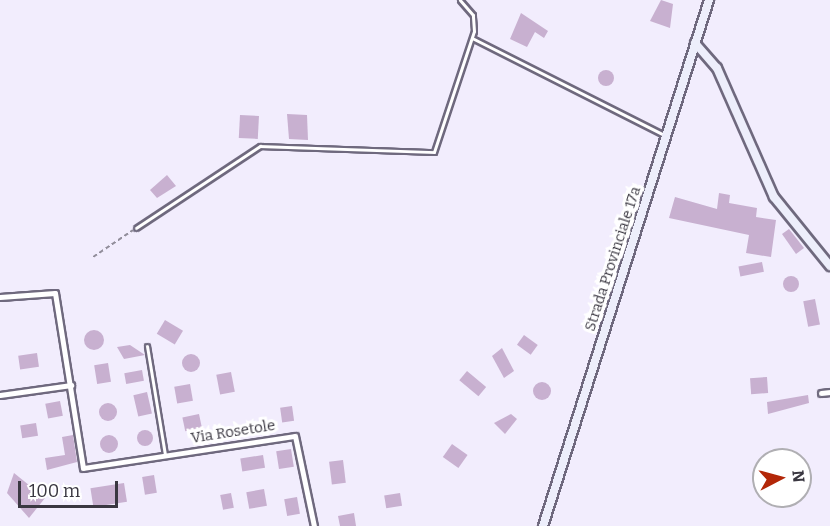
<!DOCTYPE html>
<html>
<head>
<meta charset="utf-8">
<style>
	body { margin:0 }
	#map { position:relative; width:830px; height:526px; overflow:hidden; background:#f2edfd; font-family:Bitter,serif }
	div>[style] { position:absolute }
	.building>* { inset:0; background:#c8b0d0; transform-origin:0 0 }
	.round { border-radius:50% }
	.path>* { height:1.5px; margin-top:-0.75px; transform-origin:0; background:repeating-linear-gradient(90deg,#928e9b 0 4.5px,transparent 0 7.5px) }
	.roads { filter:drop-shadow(2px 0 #6f697e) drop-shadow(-2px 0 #6f697e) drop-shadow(0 2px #6f697e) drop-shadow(0 -2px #6f697e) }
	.lane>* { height:3px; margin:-1.5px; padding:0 1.5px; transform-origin:1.5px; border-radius:1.5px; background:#fff }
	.street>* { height:5px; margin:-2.5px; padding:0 2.5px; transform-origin:2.5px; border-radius:2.5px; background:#fff }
	.secondary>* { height:8px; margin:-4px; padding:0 4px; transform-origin:4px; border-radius:4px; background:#edeefb }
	span { translate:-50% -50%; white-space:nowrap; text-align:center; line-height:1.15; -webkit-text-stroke:6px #fff; paint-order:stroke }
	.street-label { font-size:15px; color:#3a3741 }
	.north { position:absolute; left:752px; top:448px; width:60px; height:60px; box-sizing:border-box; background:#fff; border:2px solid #b0afb3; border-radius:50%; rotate:84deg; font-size:16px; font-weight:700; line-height:24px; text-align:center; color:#3a3741 }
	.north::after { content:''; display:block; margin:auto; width:21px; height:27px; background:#b32708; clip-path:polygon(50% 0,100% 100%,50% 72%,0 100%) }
	.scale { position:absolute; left:18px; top:481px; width:100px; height:27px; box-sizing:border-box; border:3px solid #3a3741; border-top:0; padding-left:8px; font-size:18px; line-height:21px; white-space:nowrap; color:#3a3741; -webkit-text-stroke:4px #fff; paint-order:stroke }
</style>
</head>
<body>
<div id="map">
	<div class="building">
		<i style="clip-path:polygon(661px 0,673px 4px,670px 28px,650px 21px)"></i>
		<i style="clip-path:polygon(521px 13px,548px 31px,544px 38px,535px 32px,527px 47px,510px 39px)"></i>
		<i class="round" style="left:598px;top:70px;width:16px;height:16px"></i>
		<i style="clip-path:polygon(287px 114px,307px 115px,308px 140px,289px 139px)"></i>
		<i style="left:240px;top:115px;width:19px;height:23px;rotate:3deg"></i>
		<i style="clip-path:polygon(167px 175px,176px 186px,157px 198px,150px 190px)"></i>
		<i style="clip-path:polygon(719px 193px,730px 195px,729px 203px,757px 208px,756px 217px,776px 220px,771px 257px,746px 253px,749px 235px,669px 218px,675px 197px,717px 209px)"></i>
		<i style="clip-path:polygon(789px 229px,804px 248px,796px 254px,782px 234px)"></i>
		<i style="left:762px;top:262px;width:10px;height:24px;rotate:79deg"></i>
		<i class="round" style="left:783px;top:276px;width:16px;height:16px"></i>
		<i style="left:815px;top:299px;width:26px;height:12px;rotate:79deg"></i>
		<i style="left:165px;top:320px;width:21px;height:16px;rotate:31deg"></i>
		<i class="round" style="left:84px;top:330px;width:20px;height:20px"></i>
		<i style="left:524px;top:335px;width:17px;height:12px;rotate:36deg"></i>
		<i style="clip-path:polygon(117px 347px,130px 345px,145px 355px,124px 359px)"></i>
		<i style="clip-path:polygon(502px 348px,514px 371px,504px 378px,492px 356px)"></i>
		<i style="left:37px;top:353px;width:14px;height:19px;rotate:82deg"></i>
		<i class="round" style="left:182px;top:354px;width:18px;height:18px"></i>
		<i style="left:108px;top:363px;width:19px;height:14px;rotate:81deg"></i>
		<i style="left:142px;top:370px;width:11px;height:18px;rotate:80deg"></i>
		<i style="left:467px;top:371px;width:25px;height:12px;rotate:40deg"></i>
		<i style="left:231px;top:372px;width:20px;height:15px;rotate:79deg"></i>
		<i style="left:767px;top:377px;width:16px;height:17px;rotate:86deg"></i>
		<i class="round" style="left:533px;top:382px;width:18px;height:18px"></i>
		<i style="left:190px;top:384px;width:17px;height:16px;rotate:80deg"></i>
		<i style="left:147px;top:392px;width:22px;height:14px;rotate:77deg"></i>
		<i style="clip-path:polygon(808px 395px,809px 403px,768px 414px,767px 402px)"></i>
		<i style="left:60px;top:401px;width:15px;height:15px;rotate:79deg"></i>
		<i class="round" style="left:99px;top:403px;width:18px;height:18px"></i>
		<i style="left:292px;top:406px;width:15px;height:12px;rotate:82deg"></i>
		<i style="left:199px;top:414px;width:14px;height:17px;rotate:78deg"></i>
		<i style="clip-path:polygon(511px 414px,517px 419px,505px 434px,494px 423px)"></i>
		<i style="left:36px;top:423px;width:13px;height:16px;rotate:81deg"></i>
		<i class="round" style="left:137px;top:430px;width:16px;height:16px"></i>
		<i class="round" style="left:100px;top:435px;width:18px;height:18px"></i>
		<i style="clip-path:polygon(73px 435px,77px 462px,47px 470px,45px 458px,65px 455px,62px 437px)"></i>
		<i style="left:452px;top:444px;width:19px;height:16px;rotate:35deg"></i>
		<i style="left:291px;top:449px;width:18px;height:15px;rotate:81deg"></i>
		<i style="left:263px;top:455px;width:13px;height:23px;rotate:81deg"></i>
		<i style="left:343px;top:460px;width:23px;height:14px;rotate:83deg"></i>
		<i style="clip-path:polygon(14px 473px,45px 498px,29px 518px,7px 493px)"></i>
		<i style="left:154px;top:475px;width:18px;height:12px;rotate:81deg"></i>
		<i style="left:124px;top:483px;width:19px;height:34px;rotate:81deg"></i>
		<i style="left:264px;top:489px;width:17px;height:18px;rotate:80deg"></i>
		<i style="left:231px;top:493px;width:15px;height:11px;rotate:79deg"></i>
		<i style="left:400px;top:493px;width:13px;height:16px;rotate:81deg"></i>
		<i style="left:297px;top:497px;width:17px;height:13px;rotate:80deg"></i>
		<i style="clip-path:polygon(354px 513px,356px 526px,340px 526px,338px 516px)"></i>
	</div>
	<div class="path">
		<i style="left:93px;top:257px;width:48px;rotate:-34deg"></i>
	</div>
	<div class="roads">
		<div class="lane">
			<i style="left:472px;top:38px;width:215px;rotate:26.8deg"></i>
			<i style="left:136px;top:228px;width:149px;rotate:-33.5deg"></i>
			<i style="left:260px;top:146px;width:174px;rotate:2deg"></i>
			<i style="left:434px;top:152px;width:127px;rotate:-71.7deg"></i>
			<i style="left:474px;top:31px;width:16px;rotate:-94deg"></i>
			<i style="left:473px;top:15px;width:20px;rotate:-131deg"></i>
			<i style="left:147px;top:346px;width:110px;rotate:80.6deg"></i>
		</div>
		<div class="street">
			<i style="left:0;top:297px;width:55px;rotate:-4.2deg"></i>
			<i style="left:55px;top:293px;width:177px;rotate:80.9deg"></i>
			<i style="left:83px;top:468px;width:214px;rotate:-8.6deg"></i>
			<i style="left:295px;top:436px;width:92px;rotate:78.1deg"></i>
			<i style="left:821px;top:393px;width:9px;rotate:-6deg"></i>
			<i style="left:0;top:395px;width:72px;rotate:-8deg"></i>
		</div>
		<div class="secondary">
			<i style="left:695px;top:43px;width:33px;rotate:49deg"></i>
			<i style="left:717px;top:68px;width:141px;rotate:66.2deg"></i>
			<i style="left:774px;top:197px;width:89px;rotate:50.9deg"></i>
			<i style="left:543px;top:526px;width:552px;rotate:-72.48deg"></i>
		</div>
	</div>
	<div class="street-label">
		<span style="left:613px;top:259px;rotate:-72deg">Strada Provinciale 17a</span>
		<span style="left:233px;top:432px;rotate:-9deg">Via Rosetole</span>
	</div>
	<div class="north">N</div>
	<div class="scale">100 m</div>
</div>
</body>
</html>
